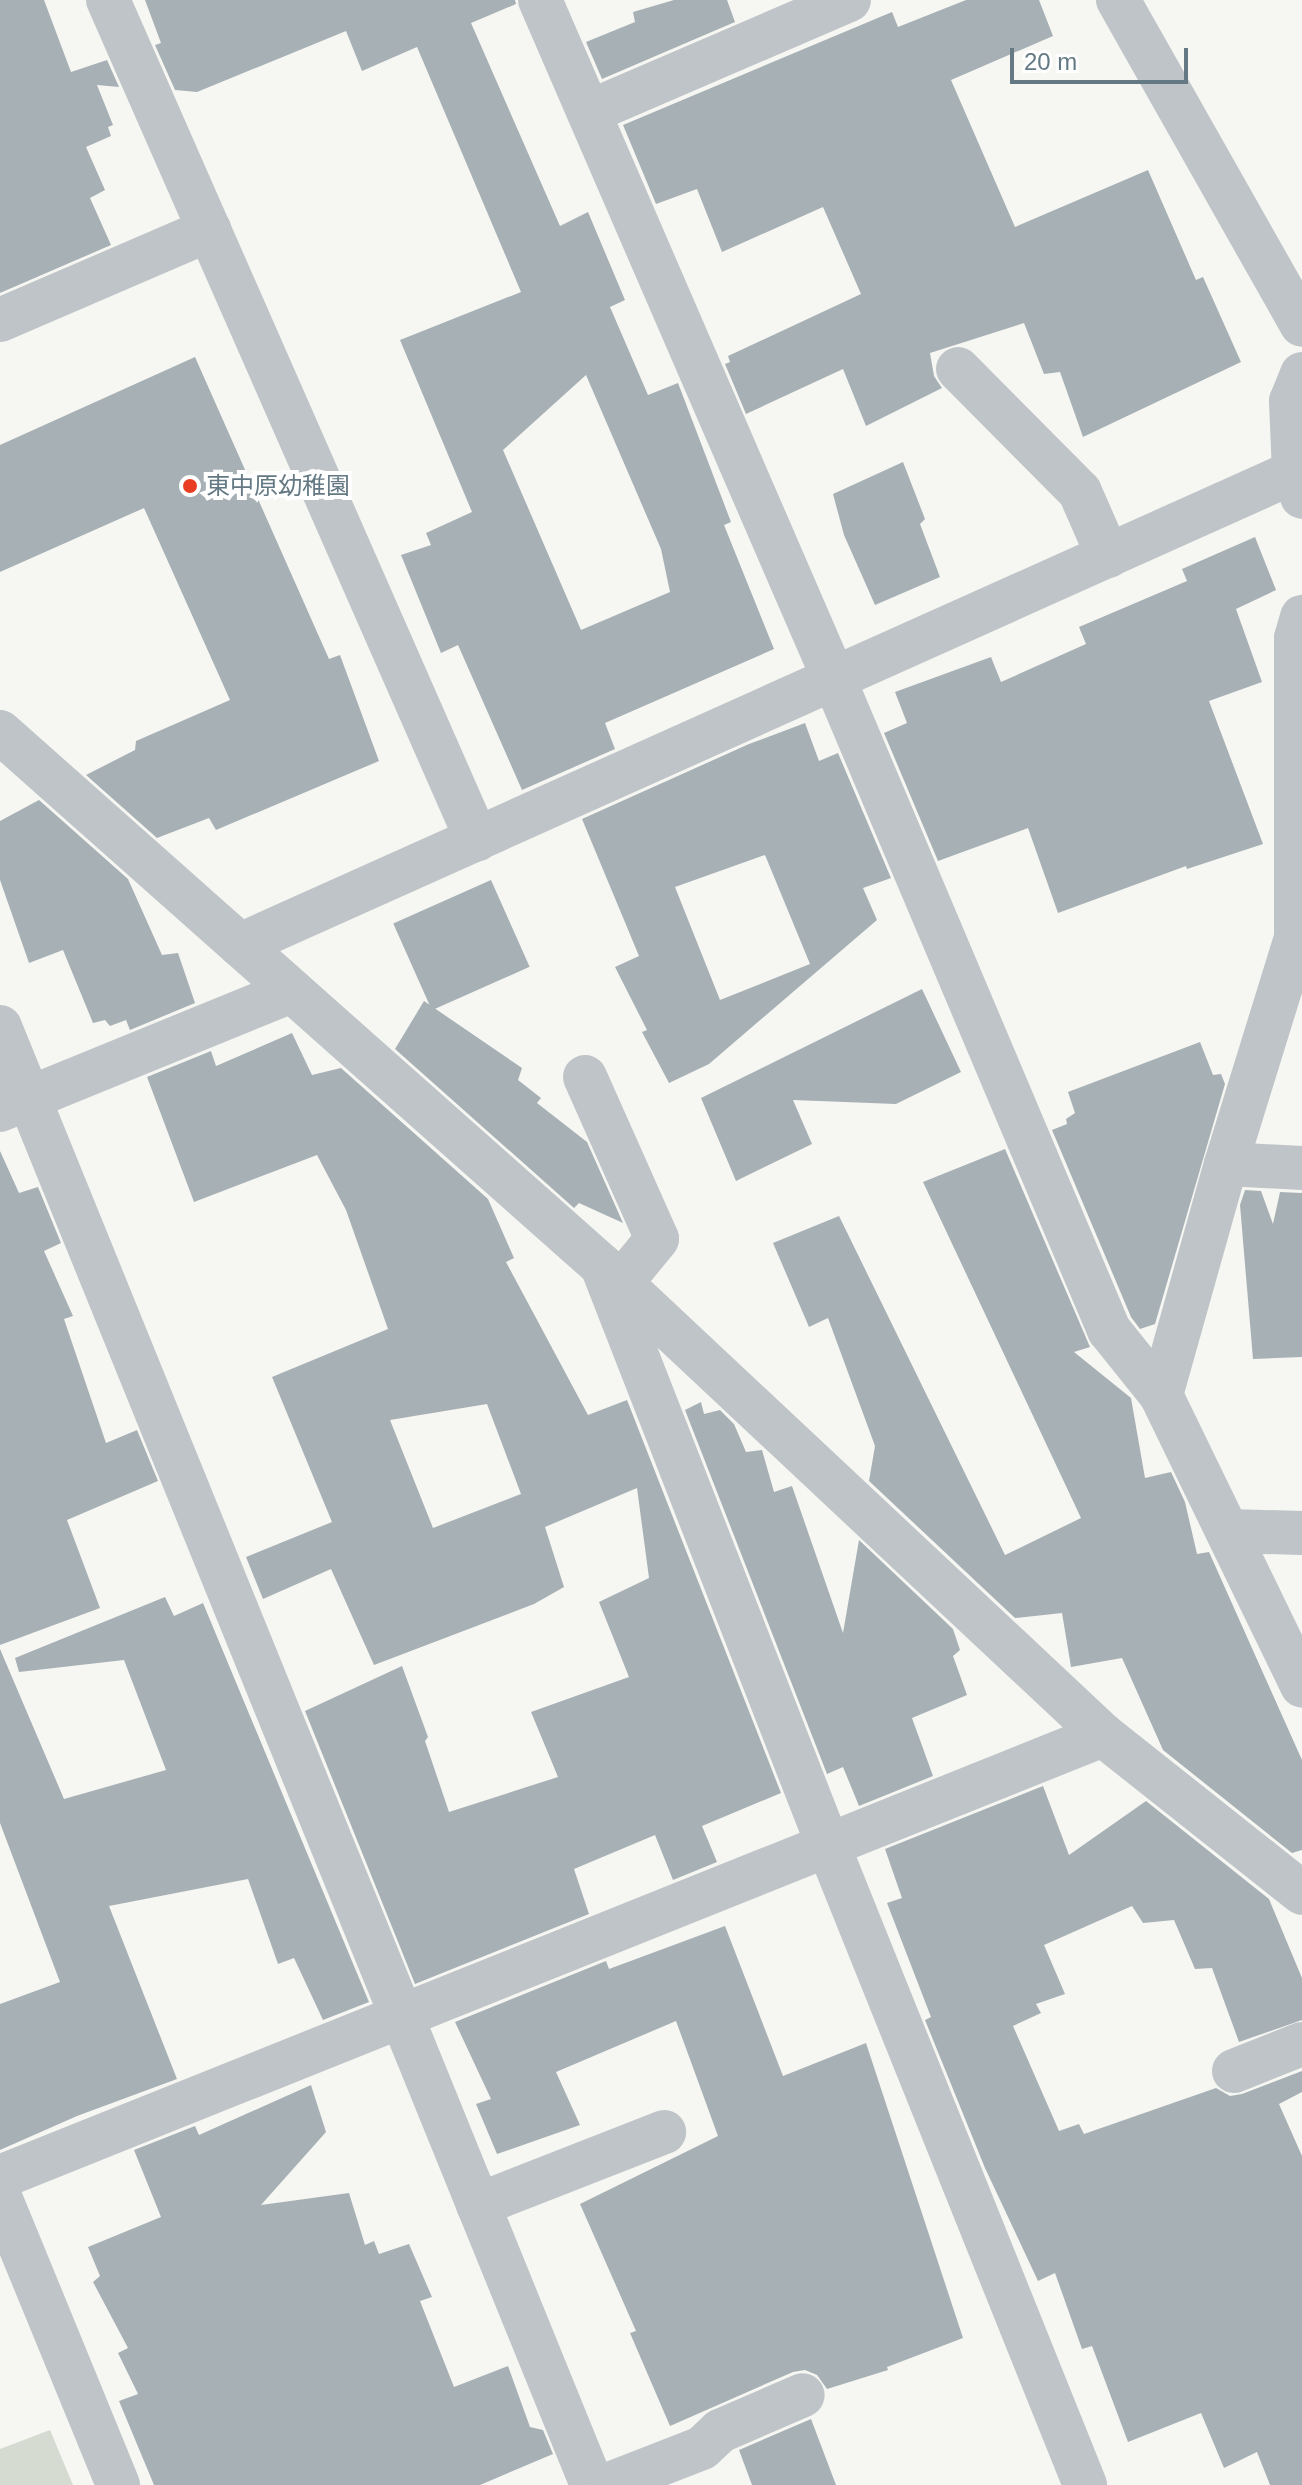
<!DOCTYPE html>
<html>
<head>
<meta charset="utf-8">
<style>
	body { margin:0 }
	#map { position:relative; width:1302px; height:2485px; overflow:hidden; background:#f6f6f2; font-family:Arial,"Noto Sans JP",sans-serif }
	div>[style] { position:absolute }
	.green>* { inset:0; background:#d6dbd1 }
	.building>* { inset:0; background:#a7b1b5; transform-origin:0 0 }
	.minor>* { height:44px; margin:-22px; padding:0 22px; transform-origin:22px; border-radius:22px; background:#bec4c7 }
	.dots>* { width:22px; height:22px; translate:-50% -50%; box-sizing:border-box; border:4px solid #fff; border-radius:50% }
	span { translate:-50% -50%; white-space:nowrap; text-align:center; line-height:1.15; -webkit-text-stroke:8px #fff; paint-order:stroke }
	.poi-label { font-size:24px; color:#647984 }
	.left { translate:0 -50%; text-align:left }
	.scale { position:absolute; left:1010px; top:48px; width:178px; height:36px; box-sizing:border-box; border:4px solid #647984; border-top:0; padding-left:10px; font-size:24px; line-height:28px; white-space:nowrap; color:#647984; -webkit-text-stroke:6px #fff; paint-order:stroke }
</style>
</head>
<body>
<div id="map">
	<div class="green">
		<i style="clip-path:polygon(50px 2430px,73px 2485px,0 2485px,0 2449px)"></i>
	</div>
	<div class="building">
		<i style="clip-path:polygon(0 0,44px 0,71px 72px,107px 60px,119px 87px,97px 85px,113px 125px,108px 127px,111px 136px,86px 147px,105px 190px,90px 198px,111px 245px,0 293px)"></i>
		<i style="clip-path:polygon(evenodd,145px 0,515px 0,516px 4px,471px 23px,560px 226px,588px 212px,625px 300px,610px 307px,648px 395px,678px 383px,731px 522px,724px 525px,774px 649px,605px 723px,615px 749px,522px 790px,458px 645px,441px 653px,401px 555px,431px 545px,426px 533px,472px 512px,400px 340px,521px 292px,417px 47px,362px 71px,346px 31px,197px 92px,175px 90px,155px 45px,161px 43px,145px 0,586px 375px,661px 549px,670px 592px,581px 630px,503px 450px,586px 375px)"></i>
		<i style="clip-path:polygon(674px 0,727px 0,735px 22px,602px 79px,586px 42px,635px 22px,633px 12px)"></i>
		<i style="clip-path:polygon(966px 0,1039px 0,1053px 36px,951px 80px,1015px 227px,1148px 170px,1196px 280px,1203px 277px,1241px 362px,1083px 437px,1060px 372px,1044px 374px,1024px 323px,930px 353px,934px 376px,942px 388px,866px 426px,843px 369px,746px 414px,725px 364px,730px 362px,728px 356px,861px 294px,823px 207px,722px 252px,697px 189px,656px 204px,623px 125px,892px 12px,898px 27px)"></i>
		<i style="clip-path:polygon(195px 357px,329px 659px,340px 655px,379px 761px,216px 830px,209px 818px,157px 838px,86px 775px,135px 750px,136px 741px,230px 700px,144px 508px,0 572px,0 445px)"></i>
		<i style="clip-path:polygon(903px 462px,925px 519px,920px 524px,940px 577px,875px 605px,844px 535px,833px 494px)"></i>
		<i style="clip-path:polygon(1255px 537px,1276px 590px,1236px 609px,1262px 682px,1209px 701px,1263px 844px,1187px 869px,1186px 866px,1058px 913px,1028px 828px,938px 861px,884px 733px,907px 723px,895px 692px,991px 657px,1001px 682px,1086px 644px,1079px 627px,1187px 581px,1182px 569px)"></i>
		<i style="clip-path:polygon(evenodd,805px 723px,819px 761px,838px 753px,891px 878px,863px 888px,877px 920px,709px 1064px,669px 1083px,642px 1032px,647px 1030px,615px 967px,639px 956px,582px 819px,749px 744px,805px 723px,765px 855px,810px 964px,720px 1000px,675px 887px,765px 855px)"></i>
		<i style="clip-path:polygon(39px 800px,128px 879px,162px 955px,178px 953px,195px 1003px,130px 1030px,126px 1020px,110px 1026px,105px 1020px,93px 1023px,63px 950px,29px 963px,0 880px,0 821px)"></i>
		<i style="left:491px;top:880px;width:95px;height:107px;rotate:66deg"></i>
		<i style="clip-path:polygon(922px 989px,961px 1072px,896px 1104px,793px 1100px,812px 1144px,736px 1181px,701px 1098px)"></i>
		<i style="clip-path:polygon(424px 1001px,522px 1068px,518px 1080px,541px 1098px,537px 1103px,587px 1142px,623px 1223px,579px 1203px,574px 1208px,395px 1049px)"></i>
		<i style="clip-path:polygon(evenodd,292px 1033px,312px 1075px,341px 1068px,488px 1199px,514px 1258px,506px 1262px,588px 1415px,627px 1400px,781px 1793px,702px 1826px,717px 1862px,673px 1880px,655px 1835px,574px 1869px,589px 1914px,415px 1984px,305px 1711px,402px 1666px,428px 1737px,425px 1741px,449px 1812px,558px 1777px,531px 1712px,629px 1677px,599px 1602px,649px 1578px,637px 1488px,545px 1527px,564px 1587px,534px 1604px,374px 1665px,331px 1569px,263px 1599px,246px 1557px,332px 1522px,272px 1377px,388px 1329px,346px 1210px,317px 1155px,194px 1202px,147px 1077px,211px 1051px,216px 1066px,292px 1033px,487px 1404px,521px 1494px,433px 1528px,390px 1420px,487px 1404px)"></i>
		<i style="clip-path:polygon(1200px 1042px,1213px 1075px,1221px 1074px,1225px 1084px,1155px 1324px,1140px 1329px,1131px 1317px,1052px 1130px,1067px 1124px,1066px 1119px,1075px 1113px,1068px 1092px)"></i>
		<i style="clip-path:polygon(1005px 1149px,1090px 1347px,1074px 1352px,1131px 1398px,1145px 1478px,1171px 1472px,1185px 1502px,1197px 1554px,1209px 1552px,1302px 1760px,1302px 1850px,1292px 1853px,1163px 1750px,1122px 1658px,1071px 1667px,1062px 1613px,1015px 1618px,869px 1481px,875px 1446px,828px 1318px,809px 1327px,773px 1243px,839px 1216px,1005px 1555px,1081px 1518px,923px 1182px)"></i>
		<i style="clip-path:polygon(0 1151px,19px 1193px,38px 1187px,61px 1243px,44px 1251px,73px 1316px,64px 1319px,106px 1443px,137px 1430px,158px 1481px,67px 1520px,100px 1608px,0 1645px)"></i>
		<i style="clip-path:polygon(1245px 1190px,1261px 1191px,1273px 1224px,1280px 1192px,1302px 1193px,1302px 1357px,1253px 1359px,1240px 1205px)"></i>
		<i style="clip-path:polygon(701px 1402px,704px 1414px,720px 1410px,734px 1424px,746px 1452px,762px 1450px,774px 1492px,792px 1486px,843px 1633px,859px 1540px,953px 1629px,960px 1650px,953px 1656px,967px 1695px,912px 1718px,933px 1776px,859px 1806px,843px 1767px,827px 1774px,685px 1410px)"></i>
		<i style="clip-path:polygon(165px 1597px,174px 1616px,203px 1603px,369px 2002px,323px 2020px,294px 1958px,278px 1964px,248px 1879px,109px 1906px,177px 2079px,77px 2116px,0 2150px,0 2004px,60px 1982px,0 1823px,0 1649px,64px 1799px,166px 1770px,124px 1660px,19px 1672px,15px 1658px)"></i>
		<i style="clip-path:polygon(1043px 1786px,1069px 1855px,1146px 1801px,1269px 1899px,1302px 1978px,1302px 2020px,1239px 2042px,1212px 1968px,1195px 1969px,1174px 1920px,1143px 1923px,1132px 1906px,1044px 1945px,1065px 1994px,1036px 2004px,1041px 2013px,1013px 2026px,1059px 2131px,1079px 2124px,1084px 2134px,1216px 2088px,1230px 2096px,1242px 2094px,1302px 2071px,1302px 2092px,1279px 2104px,1302px 2156px,1302px 2485px,1270px 2485px,1257px 2452px,1224px 2468px,1201px 2413px,1128px 2442px,1092px 2346px,1082px 2349px,1055px 2273px,1038px 2281px,985px 2168px,925px 2020px,931px 2017px,887px 1903px,902px 1898px,885px 1849px)"></i>
		<i style="clip-path:polygon(725px 1926px,783px 2076px,866px 2043px,963px 2338px,887px 2367px,888px 2370px,827px 2389px,817px 2375px,805px 2370px,793px 2372px,670px 2426px,630px 2333px,636px 2331px,580px 2204px,718px 2136px,676px 2021px,556px 2072px,580px 2125px,497px 2154px,476px 2104px,491px 2099px,455px 2022px,606px 1961px,609px 1969px)"></i>
		<i style="clip-path:polygon(311px 2085px,326px 2132px,261px 2205px,349px 2193px,365px 2245px,374px 2241px,379px 2254px,409px 2244px,432px 2297px,420px 2301px,454px 2387px,508px 2366px,530px 2427px,543px 2430px,553px 2454px,480px 2485px,154px 2485px,119px 2401px,138px 2394px,118px 2353px,128px 2348px,93px 2282px,100px 2276px,88px 2247px,161px 2217px,134px 2150px,195px 2126px,199px 2135px)"></i>
		<i style="clip-path:polygon(811px 2419px,836px 2485px,752px 2485px,739px 2450px)"></i>
	</div>
	<div class="minor">
		<i style="left:108px;top:0;width:917px;rotate:66.28deg"></i>
		<i style="left:540px;top:0;width:740px;rotate:66.59deg"></i>
		<i style="left:834px;top:679px;width:707px;rotate:67.1deg"></i>
		<i style="left:1109px;top:1330px;width:83px;rotate:51.3deg"></i>
		<i style="left:1161px;top:1395px;width:323px;rotate:64.1deg"></i>
		<i style="left:1118px;top:0;width:373px;rotate:60.5deg"></i>
		<i style="left:589px;top:112px;width:283px;rotate:-23.3deg"></i>
		<i style="left:0;top:320px;width:228px;rotate:-23.3deg"></i>
		<i style="left:958px;top:369px;width:173px;rotate:45.2deg"></i>
		<i style="left:1080px;top:492px;width:70px;rotate:66.4deg"></i>
		<i style="left:1302px;top:374px;width:29px;rotate:112deg"></i>
		<i style="left:1291px;top:401px;width:71px;rotate:87.6deg"></i>
		<i style="left:1294px;top:472px;width:26px;rotate:72deg"></i>
		<i style="left:0;top:732px;width:805px;rotate:41.57deg"></i>
		<i style="left:602px;top:1266px;width:622px;rotate:68.68deg"></i>
		<i style="left:828px;top:1845px;width:690px;rotate:68.12deg"></i>
		<i style="left:240px;top:945px;width:1155px;rotate:-24.17deg"></i>
		<i style="left:0;top:1027px;width:1574px;rotate:67.9deg"></i>
		<i style="left:585px;top:1077px;width:177px;rotate:66deg"></i>
		<i style="left:657px;top:1239px;width:57px;rotate:129.3deg"></i>
		<i style="left:0;top:1110px;width:315px;rotate:-22.2deg"></i>
		<i style="left:1226px;top:1164px;width:76px;rotate:3deg"></i>
		<i style="left:610px;top:1273px;width:676px;rotate:43.14deg"></i>
		<i style="left:1103px;top:1735px;width:254px;rotate:38.4deg"></i>
		<i style="left:1161px;top:1395px;width:240px;rotate:-74.3deg"></i>
		<i style="left:1226px;top:1164px;width:237px;rotate:-72.8deg"></i>
		<i style="left:1296px;top:938px;width:300px;rotate:-90deg"></i>
		<i style="left:1296px;top:638px;width:22px;rotate:-74deg"></i>
		<i style="left:1228px;top:1531px;width:74px;rotate:1.5deg"></i>
		<i style="left:1234px;top:2071px;width:73px;rotate:-21.7deg"></i>
		<i style="left:0;top:2177px;width:1188px;rotate:-21.84deg"></i>
		<i style="left:0;top:2197px;width:311px;rotate:67.7deg"></i>
		<i style="left:478px;top:2205px;width:200px;rotate:-21.4deg"></i>
		<i style="left:607px;top:2485px;width:102px;rotate:-21.3deg"></i>
		<i style="left:702px;top:2448px;width:25px;rotate:-43deg"></i>
		<i style="left:720px;top:2431px;width:90px;rotate:-23.4deg"></i>
	</div>
	<div class="dots">
		<i style="left:190px;top:486px;background:#e83d21"></i>
	</div>
	<div class="poi-label">
		<span class="left" style="left:206px;top:486px">東中原幼稚園</span>
	</div>
	<div class="scale">20 m</div>
</div>
</body>
</html>
